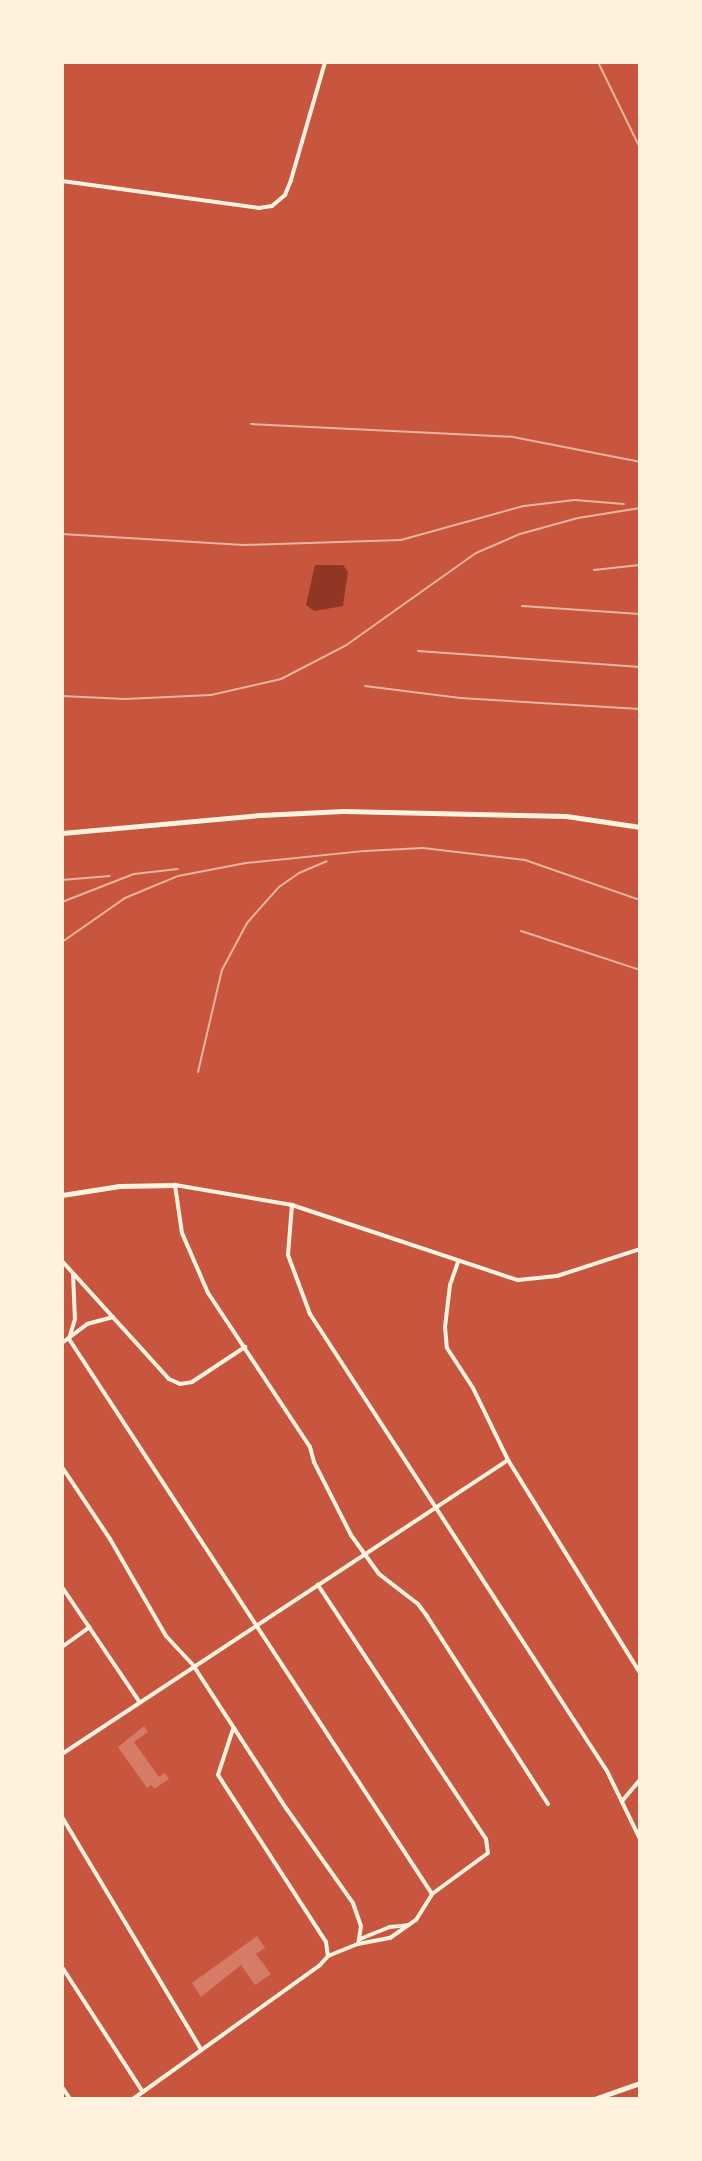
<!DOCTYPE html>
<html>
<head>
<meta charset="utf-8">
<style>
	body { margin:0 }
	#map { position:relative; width:702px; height:2161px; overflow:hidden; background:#c8553d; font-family:Helvetica,sans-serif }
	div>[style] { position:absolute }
	.water>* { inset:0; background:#8f3625 }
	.building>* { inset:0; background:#d67c66 }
	.minor>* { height:4px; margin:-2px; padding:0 2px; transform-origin:2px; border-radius:2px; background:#fff3e0 }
	.tertiary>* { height:5px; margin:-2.5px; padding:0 2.5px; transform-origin:2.5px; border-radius:2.5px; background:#fff3e0 }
	.rail>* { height:2px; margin:-1px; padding:0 1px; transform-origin:1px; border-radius:1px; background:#e9b49f }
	span { translate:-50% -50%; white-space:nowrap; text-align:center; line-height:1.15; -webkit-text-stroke:6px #fff3e0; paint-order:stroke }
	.frame { position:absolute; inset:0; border:64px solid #fff3e0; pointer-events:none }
</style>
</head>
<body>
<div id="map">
	<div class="water">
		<i style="clip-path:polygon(315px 565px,343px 565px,348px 572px,343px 606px,314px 611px,306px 605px)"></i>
	</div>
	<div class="building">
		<i style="clip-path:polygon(144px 1726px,148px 1732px,134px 1742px,159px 1777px,165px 1773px,169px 1779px,154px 1789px,151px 1785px,147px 1788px,118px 1747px)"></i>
		<i style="clip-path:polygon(257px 1936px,265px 1948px,256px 1954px,271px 1974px,255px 1985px,241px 1965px,201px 1997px,192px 1983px)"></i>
	</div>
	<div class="minor">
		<i style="left:62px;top:181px;width:199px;rotate:7.8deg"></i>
		<i style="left:259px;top:208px;width:13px;rotate:-9deg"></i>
		<i style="left:272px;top:206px;width:17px;rotate:-40deg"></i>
		<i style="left:285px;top:195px;width:16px;rotate:-68deg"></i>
		<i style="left:291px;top:180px;width:123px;rotate:-73.9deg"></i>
		<i style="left:292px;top:1205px;width:50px;rotate:94.6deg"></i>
		<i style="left:288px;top:1255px;width:63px;rotate:69.6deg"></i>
		<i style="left:310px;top:1314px;width:545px;rotate:56.98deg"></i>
		<i style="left:607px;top:1771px;width:76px;rotate:64.1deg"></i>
		<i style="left:62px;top:1261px;width:159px;rotate:47.8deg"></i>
		<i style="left:169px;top:1379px;width:12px;rotate:24deg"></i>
		<i style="left:180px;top:1384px;width:12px;rotate:-9deg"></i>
		<i style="left:192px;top:1382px;width:64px;rotate:-33.4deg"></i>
		<i style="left:458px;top:1262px;width:24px;rotate:109deg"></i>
		<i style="left:450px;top:1285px;width:42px;rotate:96.8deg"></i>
		<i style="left:445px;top:1327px;width:21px;rotate:85deg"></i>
		<i style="left:447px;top:1348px;width:48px;rotate:57deg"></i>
		<i style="left:473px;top:1388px;width:80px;rotate:64.1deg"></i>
		<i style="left:508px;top:1460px;width:251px;rotate:58.2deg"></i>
		<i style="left:73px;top:1274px;width:45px;rotate:87.5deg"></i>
		<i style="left:75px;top:1319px;width:21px;rotate:107deg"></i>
		<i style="left:69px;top:1339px;width:663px;rotate:56.81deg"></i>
		<i style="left:62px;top:1343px;width:31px;rotate:-37deg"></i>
		<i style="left:87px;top:1324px;width:27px;rotate:-15deg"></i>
		<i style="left:62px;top:1467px;width:87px;rotate:56.3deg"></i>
		<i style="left:110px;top:1539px;width:112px;rotate:60deg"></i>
		<i style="left:166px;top:1636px;width:40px;rotate:47deg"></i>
		<i style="left:193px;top:1665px;width:171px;rotate:57deg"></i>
		<i style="left:286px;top:1808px;width:116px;rotate:54.8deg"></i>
		<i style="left:353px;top:1903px;width:24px;rotate:71deg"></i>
		<i style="left:361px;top:1926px;width:18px;rotate:99deg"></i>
		<i style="left:62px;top:1587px;width:138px;rotate:56deg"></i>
		<i style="left:62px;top:1647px;width:34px;rotate:-36deg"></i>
		<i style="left:233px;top:1729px;width:48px;rotate:108.1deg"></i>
		<i style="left:218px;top:1775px;width:199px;rotate:57.1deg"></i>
		<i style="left:326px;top:1942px;width:14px;rotate:82deg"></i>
		<i style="left:62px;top:1754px;width:534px;rotate:-33.39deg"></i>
		<i style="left:623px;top:1800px;width:26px;rotate:-50deg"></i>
		<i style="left:548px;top:1804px;width:224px;rotate:-122.8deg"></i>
		<i style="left:427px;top:1616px;width:15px;rotate:-127deg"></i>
		<i style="left:418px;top:1604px;width:49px;rotate:-142.4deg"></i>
		<i style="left:379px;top:1574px;width:48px;rotate:-125.7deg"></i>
		<i style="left:351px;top:1535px;width:82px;rotate:-116.9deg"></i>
		<i style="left:314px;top:1462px;width:16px;rotate:-105deg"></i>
		<i style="left:310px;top:1447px;width:185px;rotate:-123.5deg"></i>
		<i style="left:208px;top:1293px;width:65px;rotate:-113.4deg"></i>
		<i style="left:182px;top:1233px;width:49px;rotate:-98.3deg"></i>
		<i style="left:175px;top:1185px;width:119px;rotate:9.7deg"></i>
		<i style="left:292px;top:1205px;width:238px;rotate:18.4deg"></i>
		<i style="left:518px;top:1280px;width:39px;rotate:-6deg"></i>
		<i style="left:557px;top:1276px;width:87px;rotate:-18deg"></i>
		<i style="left:62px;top:1817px;width:270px;rotate:59.1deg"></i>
		<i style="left:360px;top:1939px;width:32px;rotate:-22deg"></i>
		<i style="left:390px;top:1927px;width:18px;rotate:-6deg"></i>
		<i style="left:62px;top:1967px;width:149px;rotate:57.1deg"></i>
		<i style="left:62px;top:2087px;width:14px;rotate:56deg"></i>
		<i style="left:133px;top:2099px;width:230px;rotate:-35.6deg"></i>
		<i style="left:320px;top:1965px;width:12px;rotate:-48deg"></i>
		<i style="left:328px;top:1956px;width:32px;rotate:-22deg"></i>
		<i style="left:358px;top:1944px;width:33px;rotate:-11deg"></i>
		<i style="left:390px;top:1938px;width:32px;rotate:-35deg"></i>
		<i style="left:416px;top:1920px;width:31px;rotate:-58deg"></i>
		<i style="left:432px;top:1894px;width:69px;rotate:-36.2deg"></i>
		<i style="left:488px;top:1853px;width:14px;rotate:-98deg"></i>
		<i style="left:486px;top:1839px;width:305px;rotate:-123.5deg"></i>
	</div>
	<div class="tertiary">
		<i style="left:62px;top:833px;width:200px;rotate:-5.2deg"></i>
		<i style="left:261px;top:815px;width:82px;rotate:-2.8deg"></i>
		<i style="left:343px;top:811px;width:223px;rotate:1.3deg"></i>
		<i style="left:566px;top:816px;width:75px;rotate:8.5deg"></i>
		<i style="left:62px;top:1195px;width:58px;rotate:-9deg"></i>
		<i style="left:119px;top:1186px;width:56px;rotate:-1deg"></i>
		<i style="left:594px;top:2099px;width:49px;rotate:-19.2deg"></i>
	</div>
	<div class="rail">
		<i style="left:598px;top:62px;width:96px;rotate:64deg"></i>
		<i style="left:251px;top:424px;width:262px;rotate:2.8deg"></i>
		<i style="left:513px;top:437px;width:129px;rotate:11.1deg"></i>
		<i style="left:62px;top:534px;width:182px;rotate:3.5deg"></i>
		<i style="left:244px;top:545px;width:157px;rotate:-1.8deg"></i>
		<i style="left:401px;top:540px;width:128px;rotate:-15.5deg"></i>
		<i style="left:524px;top:506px;width:51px;rotate:-6.7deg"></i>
		<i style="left:575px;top:500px;width:49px;rotate:4.7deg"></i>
		<i style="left:594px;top:570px;width:46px;rotate:-6.2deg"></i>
		<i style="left:522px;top:606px;width:118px;rotate:3.9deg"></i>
		<i style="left:418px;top:651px;width:223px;rotate:4.1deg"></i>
		<i style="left:365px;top:686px;width:96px;rotate:7.2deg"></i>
		<i style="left:460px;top:698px;width:180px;rotate:3.5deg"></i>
		<i style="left:62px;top:696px;width:63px;rotate:2.7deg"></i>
		<i style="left:125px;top:699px;width:86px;rotate:-2.7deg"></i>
		<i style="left:211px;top:695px;width:72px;rotate:-12.9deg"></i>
		<i style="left:281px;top:679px;width:72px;rotate:-27.3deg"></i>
		<i style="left:345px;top:646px;width:161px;rotate:-35.4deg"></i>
		<i style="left:476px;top:553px;width:48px;rotate:-23.4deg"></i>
		<i style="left:520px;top:534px;width:60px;rotate:-15.4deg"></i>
		<i style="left:578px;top:518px;width:63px;rotate:-9.2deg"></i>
		<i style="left:62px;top:880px;width:48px;rotate:-4.8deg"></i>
		<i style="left:62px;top:902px;width:77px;rotate:-21.3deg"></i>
		<i style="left:134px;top:874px;width:44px;rotate:-6.5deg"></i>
		<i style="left:521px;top:931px;width:125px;rotate:18.1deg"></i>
		<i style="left:62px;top:942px;width:77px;rotate:-34.9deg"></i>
		<i style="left:125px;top:898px;width:57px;rotate:-22.5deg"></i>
		<i style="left:178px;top:876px;width:69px;rotate:-10.8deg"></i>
		<i style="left:246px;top:863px;width:120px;rotate:-5.8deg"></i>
		<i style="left:365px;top:851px;width:58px;rotate:-3deg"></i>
		<i style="left:423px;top:848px;width:103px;rotate:6.7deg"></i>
		<i style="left:525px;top:860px;width:122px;rotate:19.2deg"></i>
		<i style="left:198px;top:1072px;width:105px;rotate:-76.8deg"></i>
		<i style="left:222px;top:970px;width:53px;rotate:-62deg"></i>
		<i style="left:247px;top:923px;width:48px;rotate:-48.4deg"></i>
		<i style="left:279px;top:887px;width:24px;rotate:-35deg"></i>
		<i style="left:299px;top:873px;width:30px;rotate:-23deg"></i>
	</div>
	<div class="frame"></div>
</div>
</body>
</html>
